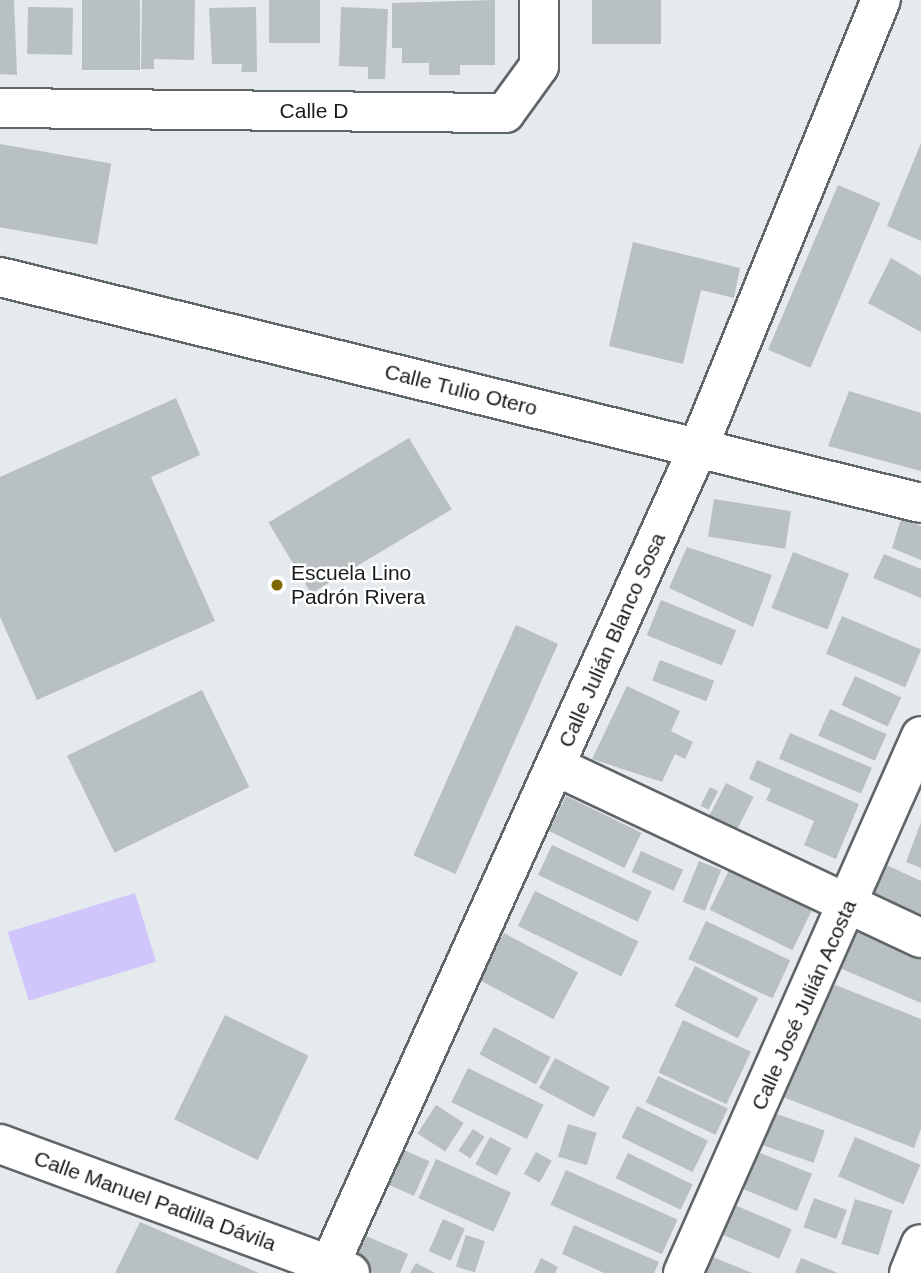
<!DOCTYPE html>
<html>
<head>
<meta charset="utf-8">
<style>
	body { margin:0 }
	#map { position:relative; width:921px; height:1273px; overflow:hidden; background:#e4eaed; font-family:Helvetica,sans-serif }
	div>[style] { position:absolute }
	.green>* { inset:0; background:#d0c6fc; transform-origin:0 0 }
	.building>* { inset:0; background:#b9c0c1; transform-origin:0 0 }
	.roads { filter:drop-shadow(2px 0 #606568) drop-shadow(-2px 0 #606568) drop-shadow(0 2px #606568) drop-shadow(0 -2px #606568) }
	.minor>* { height:38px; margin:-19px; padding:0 19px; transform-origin:19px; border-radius:19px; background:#fff }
	.dots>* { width:19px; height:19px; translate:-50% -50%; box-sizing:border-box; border:4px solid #fff; border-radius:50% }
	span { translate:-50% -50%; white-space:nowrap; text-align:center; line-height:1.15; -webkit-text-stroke:5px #fff; paint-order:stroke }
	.street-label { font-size:21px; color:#191b1d }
	.poi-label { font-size:21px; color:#191b1d }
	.left { translate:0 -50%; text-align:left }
</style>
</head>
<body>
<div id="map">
	<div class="green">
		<i style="left:135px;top:893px;width:72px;height:133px;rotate:73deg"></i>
	</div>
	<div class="building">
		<i style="clip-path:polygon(0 0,14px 0,17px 75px,0 74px)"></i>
		<i style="left:82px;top:0;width:58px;height:70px"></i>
		<i style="clip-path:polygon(142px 0,195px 0,194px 60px,154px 59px,154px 69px,141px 69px)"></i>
		<i style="left:269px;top:0;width:51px;height:43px"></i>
		<i style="clip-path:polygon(495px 0,495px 65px,460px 65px,460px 75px,429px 75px,429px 63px,402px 63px,402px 48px,392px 48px,392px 3px)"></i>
		<i style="left:592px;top:0;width:69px;height:44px"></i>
		<i style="left:28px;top:7px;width:45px;height:47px;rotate:1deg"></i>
		<i style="clip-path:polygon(256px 7px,257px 72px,241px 72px,242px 64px,212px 64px,209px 8px)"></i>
		<i style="clip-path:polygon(341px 7px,388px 9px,385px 79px,368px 79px,368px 67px,339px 66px)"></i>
		<i style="clip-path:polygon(921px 143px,921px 241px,887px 226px)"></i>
		<i style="left:0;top:144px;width:113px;height:82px;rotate:10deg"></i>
		<i style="left:838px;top:185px;width:46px;height:179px;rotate:23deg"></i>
		<i style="clip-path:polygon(633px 242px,740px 268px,734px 298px,701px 290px,683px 364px,609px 346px)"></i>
		<i style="clip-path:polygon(891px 258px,921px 276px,921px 332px,868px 303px)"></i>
		<i style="clip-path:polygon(849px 391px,921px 413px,921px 471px,828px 446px)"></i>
		<i style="clip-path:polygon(176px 398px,200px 455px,151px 477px,215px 621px,37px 700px,0 617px,0 477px)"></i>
		<i style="left:409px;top:438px;width:83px;height:164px;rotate:59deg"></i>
		<i style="left:714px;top:499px;width:78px;height:38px;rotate:9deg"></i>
		<i style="clip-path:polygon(901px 519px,921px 526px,921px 560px,892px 548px)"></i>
		<i style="clip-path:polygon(687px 547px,772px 575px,753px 627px,669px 588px)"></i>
		<i style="left:793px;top:552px;width:60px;height:60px;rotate:21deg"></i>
		<i style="clip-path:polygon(884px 554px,921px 569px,921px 598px,873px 578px)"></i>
		<i style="left:661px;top:600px;width:81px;height:38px;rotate:22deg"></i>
		<i style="left:842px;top:616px;width:86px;height:41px;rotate:23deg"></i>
		<i style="left:516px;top:625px;width:46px;height:252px;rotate:24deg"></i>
		<i style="left:660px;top:660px;width:58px;height:22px;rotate:21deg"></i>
		<i style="left:855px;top:676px;width:51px;height:32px;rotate:25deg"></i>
		<i style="clip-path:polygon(627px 686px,680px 711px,671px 731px,693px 742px,685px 759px,675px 754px,662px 782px,592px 759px)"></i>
		<i style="left:202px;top:690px;width:108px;height:150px;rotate:64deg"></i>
		<i style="left:830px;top:709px;width:62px;height:29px;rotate:24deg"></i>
		<i style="left:790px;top:733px;width:89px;height:28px;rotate:23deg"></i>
		<i style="clip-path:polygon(757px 760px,859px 804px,836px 859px,804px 845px,814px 821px,766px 800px,771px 789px,749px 779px)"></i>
		<i style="left:726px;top:783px;width:31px;height:43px;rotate:27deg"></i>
		<i style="left:710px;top:787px;width:9px;height:21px;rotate:27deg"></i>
		<i style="left:566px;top:796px;width:84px;height:39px;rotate:26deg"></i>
		<i style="clip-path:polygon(921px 822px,921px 868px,906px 862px)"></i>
		<i style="left:552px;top:845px;width:110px;height:33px;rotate:25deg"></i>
		<i style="left:641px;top:851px;width:46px;height:23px;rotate:24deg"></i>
		<i style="left:699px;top:861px;width:24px;height:44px;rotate:22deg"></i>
		<i style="clip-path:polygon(882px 863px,921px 881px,921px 929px,863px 903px)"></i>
		<i style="left:732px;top:864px;width:92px;height:51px;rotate:26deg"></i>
		<i style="left:535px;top:891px;width:115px;height:39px;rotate:26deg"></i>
		<i style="left:706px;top:921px;width:93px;height:42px;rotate:25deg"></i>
		<i style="clip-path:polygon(853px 923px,921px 953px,921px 1003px,835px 966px)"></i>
		<i style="left:504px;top:933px;width:84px;height:53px;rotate:28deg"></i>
		<i style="left:695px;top:966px;width:71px;height:45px;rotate:27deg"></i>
		<i style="clip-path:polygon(828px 982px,921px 1019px,921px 1129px,914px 1148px,783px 1097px)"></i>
		<i style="left:225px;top:1015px;width:93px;height:116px;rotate:26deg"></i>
		<i style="left:683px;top:1020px;width:75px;height:58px;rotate:25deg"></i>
		<i style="left:494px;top:1027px;width:64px;height:31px;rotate:28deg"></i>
		<i style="left:555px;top:1058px;width:62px;height:34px;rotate:28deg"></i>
		<i style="left:468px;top:1068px;width:84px;height:38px;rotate:26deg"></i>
		<i style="left:658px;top:1076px;width:77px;height:29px;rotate:25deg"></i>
		<i style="left:436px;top:1105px;width:33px;height:34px;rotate:33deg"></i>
		<i style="left:637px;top:1106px;width:79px;height:35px;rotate:26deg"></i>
		<i style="left:768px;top:1111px;width:60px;height:34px;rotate:19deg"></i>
		<i style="left:568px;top:1124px;width:30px;height:34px;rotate:17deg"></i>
		<i style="left:473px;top:1129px;width:14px;height:26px;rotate:34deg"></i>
		<i style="left:490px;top:1137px;width:24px;height:31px;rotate:28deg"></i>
		<i style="left:855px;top:1137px;width:71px;height:43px;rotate:23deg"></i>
		<i style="left:748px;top:1148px;width:69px;height:40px;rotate:22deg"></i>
		<i style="left:402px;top:1149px;width:30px;height:38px;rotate:24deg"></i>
		<i style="left:536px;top:1152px;width:18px;height:25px;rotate:29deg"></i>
		<i style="left:628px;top:1153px;width:72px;height:28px;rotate:26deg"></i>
		<i style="left:436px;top:1159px;width:82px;height:43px;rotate:24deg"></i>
		<i style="left:566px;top:1170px;width:122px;height:38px;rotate:24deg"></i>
		<i style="left:814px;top:1198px;width:35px;height:31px;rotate:20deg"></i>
		<i style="left:855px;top:1199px;width:39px;height:47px;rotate:17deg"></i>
		<i style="left:730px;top:1203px;width:67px;height:32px;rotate:23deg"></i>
		<i style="left:443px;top:1219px;width:24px;height:35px;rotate:24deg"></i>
		<i style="clip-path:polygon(140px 1222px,259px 1273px,115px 1273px)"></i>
		<i style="clip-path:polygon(574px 1225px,659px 1262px,654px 1273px,604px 1273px,562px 1254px)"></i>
		<i style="clip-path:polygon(359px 1233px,408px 1254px,400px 1273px,374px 1273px,347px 1261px)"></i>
		<i style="left:466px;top:1235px;width:20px;height:33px;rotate:18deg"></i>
		<i style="clip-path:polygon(708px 1255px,752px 1273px,701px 1273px)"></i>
		<i style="clip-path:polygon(541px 1258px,558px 1267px,555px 1273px,534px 1273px)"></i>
		<i style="clip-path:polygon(801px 1258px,838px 1273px,795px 1273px)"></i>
		<i style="clip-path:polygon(416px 1263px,435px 1273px,410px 1273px)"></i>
	</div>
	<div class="roads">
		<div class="minor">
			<i style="left:0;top:108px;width:505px;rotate:0.57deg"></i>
			<i style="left:505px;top:113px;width:58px;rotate:-54.1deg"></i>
			<i style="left:539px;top:66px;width:66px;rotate:-90deg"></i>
			<i style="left:0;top:277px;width:948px;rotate:13.79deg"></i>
			<i style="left:555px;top:766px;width:404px;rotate:25.2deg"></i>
			<i style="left:0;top:1144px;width:373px;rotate:20.2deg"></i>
			<i style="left:326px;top:1273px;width:905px;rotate:-65.73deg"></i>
			<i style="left:698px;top:448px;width:484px;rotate:-67.8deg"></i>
			<i style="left:683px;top:1273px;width:587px;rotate:-66.1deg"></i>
			<i style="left:909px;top:1273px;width:31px;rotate:-68deg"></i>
		</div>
	</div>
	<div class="dots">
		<i style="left:277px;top:585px;background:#7e6900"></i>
	</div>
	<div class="street-label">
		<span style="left:314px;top:111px">Calle D</span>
		<span style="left:461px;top:390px;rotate:14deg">Calle Tulio Otero</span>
		<span style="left:612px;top:640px;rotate:-66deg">Calle Julián Blanco Sosa</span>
		<span style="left:804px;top:1005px;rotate:-66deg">Calle José Julián Acosta</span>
		<span style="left:155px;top:1201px;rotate:20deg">Calle Manuel Padilla Dávila</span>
	</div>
	<div class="poi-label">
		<span class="left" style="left:291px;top:585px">Escuela Lino<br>Padrón Rivera</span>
	</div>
</div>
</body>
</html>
